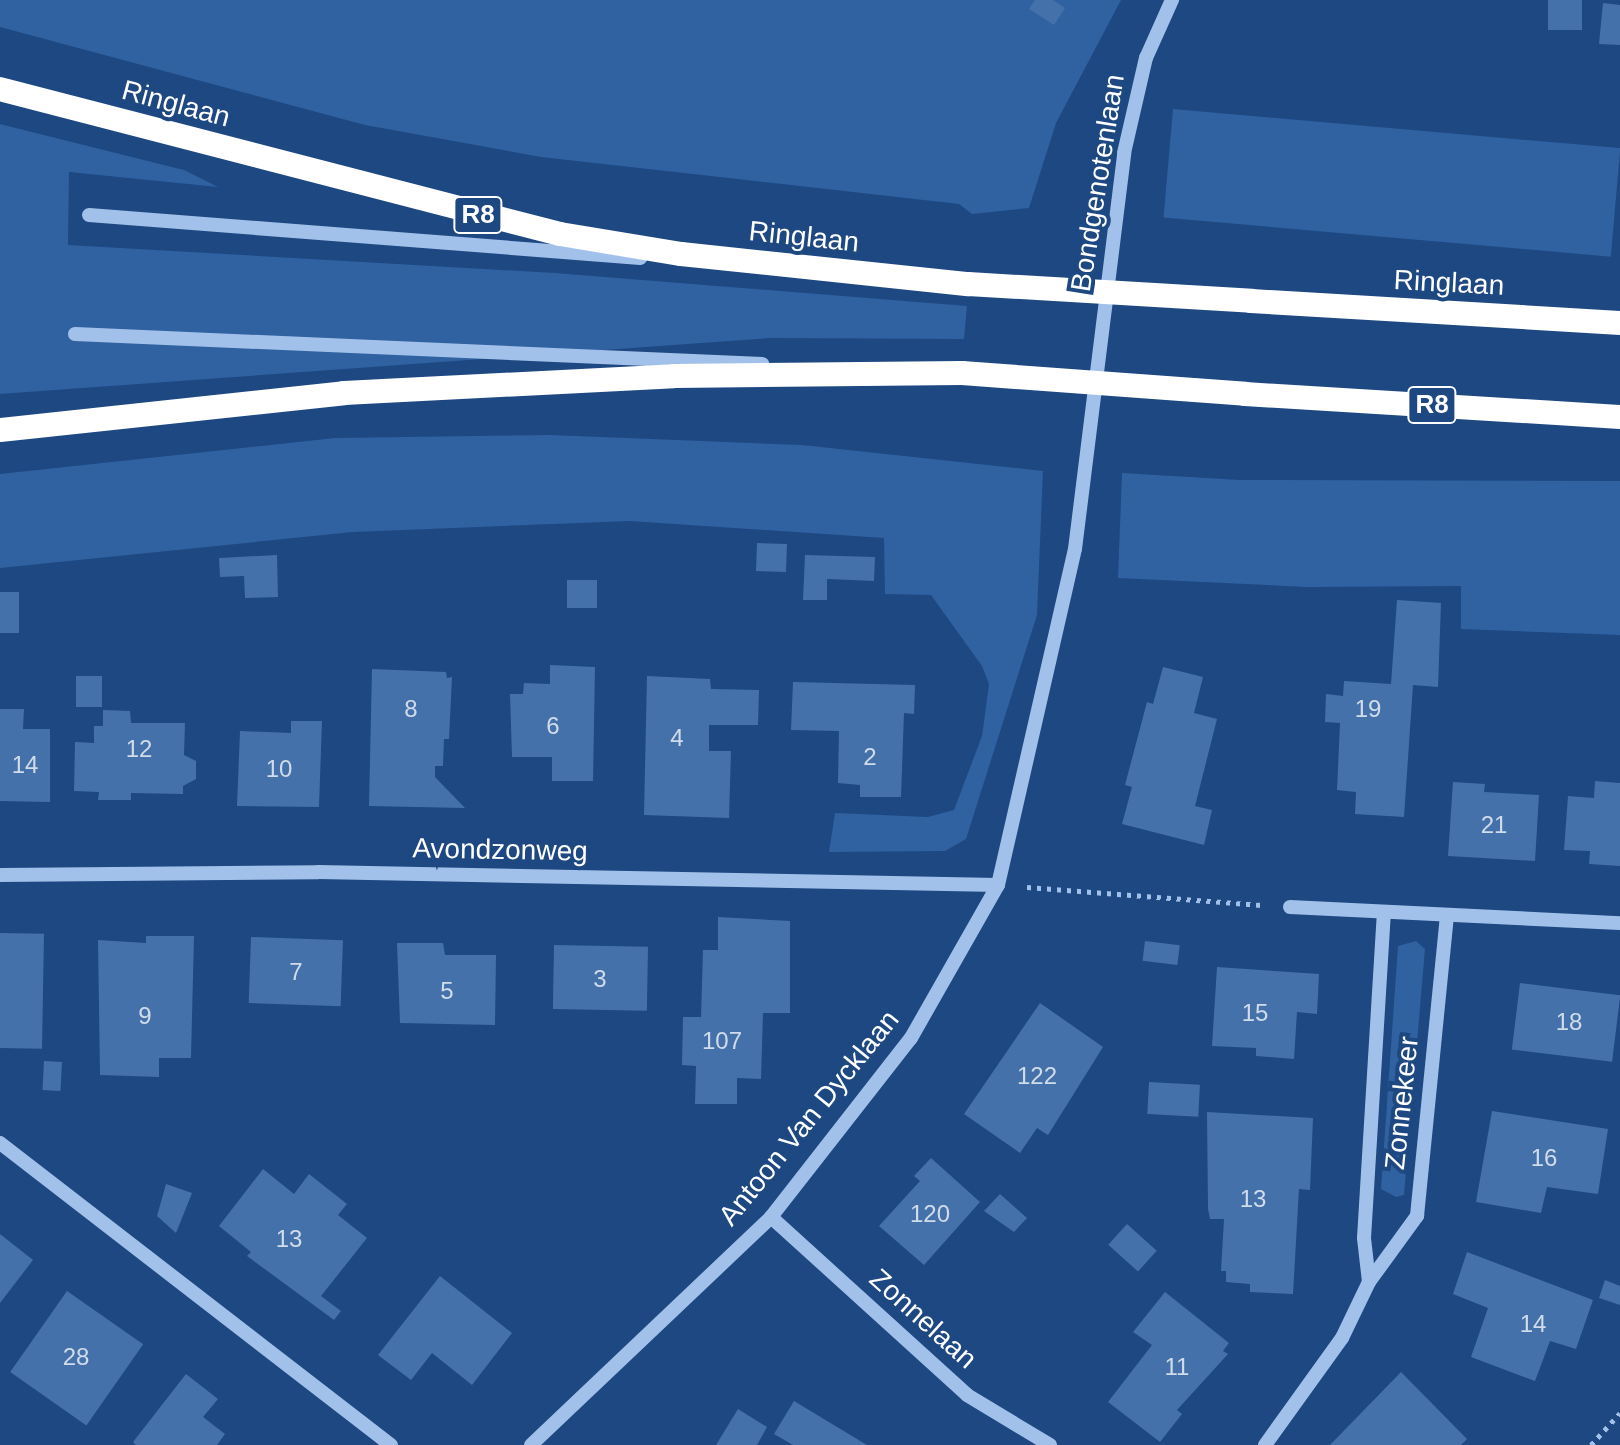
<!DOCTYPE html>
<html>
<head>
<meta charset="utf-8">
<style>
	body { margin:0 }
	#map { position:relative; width:1620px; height:1445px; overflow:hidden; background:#1d4882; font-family:Helvetica,sans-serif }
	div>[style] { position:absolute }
	.green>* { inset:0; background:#3061a1; transform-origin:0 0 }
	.building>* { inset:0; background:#4571ab; transform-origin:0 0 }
	.path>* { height:5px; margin-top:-2.5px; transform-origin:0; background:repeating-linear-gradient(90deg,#a2c1ea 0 4px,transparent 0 10px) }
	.minor>* { height:14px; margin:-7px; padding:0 7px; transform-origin:7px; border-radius:7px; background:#a2c1ea }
	.highway>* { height:24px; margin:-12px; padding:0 12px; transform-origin:12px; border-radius:12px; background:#fff }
	.highway-bridge>* { height:24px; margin:-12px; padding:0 12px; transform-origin:12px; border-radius:12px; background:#fff }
	span { translate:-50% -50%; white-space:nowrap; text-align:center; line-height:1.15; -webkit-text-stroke:8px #1d4882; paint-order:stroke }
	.number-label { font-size:24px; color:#d0dcea }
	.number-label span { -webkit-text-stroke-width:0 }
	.shield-label span { padding:2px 6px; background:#1d4882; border:2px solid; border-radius:6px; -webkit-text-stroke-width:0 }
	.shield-label { font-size:26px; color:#fff; font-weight:700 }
	.street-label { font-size:28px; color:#fff }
</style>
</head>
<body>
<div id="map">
	<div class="green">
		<i style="clip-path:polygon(0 0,1121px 0,1056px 123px,1029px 208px,972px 214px,959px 204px,541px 157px,365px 125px,0 27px)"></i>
		<i style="left:1173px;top:109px;width:449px;height:109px;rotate:5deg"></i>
		<i style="clip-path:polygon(0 124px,184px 170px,218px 187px,69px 172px,68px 245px,555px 273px,967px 306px,964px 339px,770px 338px,0 394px)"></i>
		<i style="clip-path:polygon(551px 435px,802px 445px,1043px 471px,1037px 615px,966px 839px,945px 851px,829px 852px,835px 813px,928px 817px,954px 810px,982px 736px,989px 684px,982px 666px,931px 595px,885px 594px,884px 538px,630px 521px,353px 532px,0 568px,0 474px,335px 438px)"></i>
		<i style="clip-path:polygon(1122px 473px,1240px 480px,1620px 481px,1620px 635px,1461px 629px,1461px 586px,1308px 587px,1118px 578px)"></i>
		<i style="clip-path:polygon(1416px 941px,1425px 949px,1404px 1195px,1396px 1197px,1381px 1189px,1398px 946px)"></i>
	</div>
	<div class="building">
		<i style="clip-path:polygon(1035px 0,1053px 0,1065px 8px,1054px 25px,1029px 9px)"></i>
		<i style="left:1548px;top:0;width:34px;height:30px"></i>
		<i style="clip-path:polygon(1603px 3px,1620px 5px,1620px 45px,1599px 44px)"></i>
		<i style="left:757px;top:543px;width:30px;height:28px;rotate:2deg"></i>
		<i style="clip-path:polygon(277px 555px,278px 597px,245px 598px,244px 576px,220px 577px,219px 558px)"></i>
		<i style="clip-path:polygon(805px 555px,875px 557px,874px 581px,827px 579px,827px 600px,803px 600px)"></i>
		<i style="left:567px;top:580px;width:30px;height:28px"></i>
		<i style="left:0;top:592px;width:19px;height:41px"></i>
		<i style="clip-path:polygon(1397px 600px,1441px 603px,1438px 687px,1413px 685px,1404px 817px,1355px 814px,1356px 792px,1337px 790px,1340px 723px,1325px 722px,1326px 694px,1343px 696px,1344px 681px,1391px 684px)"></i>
		<i style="clip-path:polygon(550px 665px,595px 667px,593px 781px,552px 781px,552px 757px,512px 757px,510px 694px,523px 694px,524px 683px,550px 684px)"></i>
		<i style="clip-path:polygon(1163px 667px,1203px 677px,1194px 713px,1217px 719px,1195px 806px,1212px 810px,1204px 845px,1122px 824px,1132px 787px,1125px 785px,1147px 702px,1153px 704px)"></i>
		<i style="clip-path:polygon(372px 669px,446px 672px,447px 678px,452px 677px,449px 739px,444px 739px,443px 766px,435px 766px,435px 777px,465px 808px,369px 806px)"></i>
		<i style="left:76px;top:676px;width:26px;height:31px"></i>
		<i style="clip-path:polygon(647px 676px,710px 679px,711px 689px,759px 690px,758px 725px,709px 725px,709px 751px,731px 751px,729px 818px,644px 815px)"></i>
		<i style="clip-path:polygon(793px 682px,915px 685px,914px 714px,904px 713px,901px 797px,860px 797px,860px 785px,838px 783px,839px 731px,791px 730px)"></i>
		<i style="clip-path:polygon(0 709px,24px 709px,23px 729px,50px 729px,50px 802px,0 801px)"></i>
		<i style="clip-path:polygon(103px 710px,130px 711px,131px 723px,185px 723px,184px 755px,196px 761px,196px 779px,183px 786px,183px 794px,131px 793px,131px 800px,98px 800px,99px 792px,74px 791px,75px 742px,94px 743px,94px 726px,103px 726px)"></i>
		<i style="clip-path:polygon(291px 721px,322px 721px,319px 807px,237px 806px,240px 731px,291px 733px)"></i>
		<i style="clip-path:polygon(1595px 781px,1620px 783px,1620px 866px,1589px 864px,1590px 851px,1564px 850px,1568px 796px,1594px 798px)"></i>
		<i style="clip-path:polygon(1453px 782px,1485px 784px,1484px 792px,1539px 795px,1535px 861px,1448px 856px)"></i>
		<i style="clip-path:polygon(718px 917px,790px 921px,790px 1013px,763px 1013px,761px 1079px,737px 1078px,737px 1104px,695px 1104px,696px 1066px,682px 1065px,683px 1017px,701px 1017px,703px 950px,718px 950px)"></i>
		<i style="left:0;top:933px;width:44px;height:115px;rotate:1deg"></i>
		<i style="clip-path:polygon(146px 936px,194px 936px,191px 1058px,159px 1058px,159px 1077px,100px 1075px,98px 940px,146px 943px)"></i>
		<i style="left:251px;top:937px;width:92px;height:66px;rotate:2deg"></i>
		<i style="left:1145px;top:941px;width:35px;height:20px;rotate:7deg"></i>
		<i style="clip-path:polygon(397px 943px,443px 943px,445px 955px,496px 955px,495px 1025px,400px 1023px)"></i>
		<i style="left:554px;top:945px;width:94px;height:64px;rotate:1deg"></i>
		<i style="clip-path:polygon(1217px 967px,1319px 974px,1317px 1014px,1297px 1012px,1294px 1059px,1256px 1056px,1256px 1048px,1212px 1046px)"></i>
		<i style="left:1520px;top:983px;width:101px;height:67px;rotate:7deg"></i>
		<i style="clip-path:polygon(1040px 1003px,1103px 1047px,1048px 1135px,1037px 1128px,1020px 1153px,964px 1114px)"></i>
		<i style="left:44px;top:1061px;width:18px;height:29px;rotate:3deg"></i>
		<i style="left:1149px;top:1082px;width:51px;height:32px;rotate:3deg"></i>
		<i style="clip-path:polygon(1492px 1111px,1608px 1129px,1598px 1194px,1547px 1187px,1541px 1213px,1476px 1202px)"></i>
		<i style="clip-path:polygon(1207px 1112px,1313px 1118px,1310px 1190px,1299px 1189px,1293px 1294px,1250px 1292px,1250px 1284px,1226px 1282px,1226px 1271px,1221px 1271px,1224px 1219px,1210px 1219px,1208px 1209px)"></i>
		<i style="clip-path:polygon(931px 1158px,980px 1202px,924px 1265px,879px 1226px,920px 1181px,914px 1176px)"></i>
		<i style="clip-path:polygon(263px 1169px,294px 1194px,309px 1174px,347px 1204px,338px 1215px,367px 1238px,321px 1296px,341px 1311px,334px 1320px,247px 1256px,251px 1252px,219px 1226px)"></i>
		<i style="clip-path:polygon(166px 1184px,192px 1193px,176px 1233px,157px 1216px)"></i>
		<i style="clip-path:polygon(1000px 1194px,1027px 1218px,1014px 1232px,984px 1211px)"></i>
		<i style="left:1127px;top:1224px;width:40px;height:28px;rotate:42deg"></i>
		<i style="clip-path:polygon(0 1234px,33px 1260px,0 1303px)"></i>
		<i style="clip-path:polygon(1467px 1252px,1593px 1300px,1576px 1349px,1550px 1341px,1535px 1381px,1471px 1357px,1488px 1308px,1453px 1294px)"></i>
		<i style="clip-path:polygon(440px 1276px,512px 1333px,472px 1385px,432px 1353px,411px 1380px,378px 1355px)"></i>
		<i style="clip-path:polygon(1605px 1280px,1620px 1286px,1620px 1305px,1599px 1298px)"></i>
		<i style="left:67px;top:1291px;width:93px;height:99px;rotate:35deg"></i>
		<i style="clip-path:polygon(1165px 1292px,1229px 1343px,1223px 1351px,1228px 1354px,1177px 1410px,1182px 1414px,1160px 1442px,1108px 1402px,1152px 1345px,1133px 1332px)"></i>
		<i style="clip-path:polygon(1401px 1372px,1467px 1439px,1461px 1445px,1330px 1445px)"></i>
		<i style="clip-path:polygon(186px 1374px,218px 1399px,203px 1417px,225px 1434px,217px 1445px,136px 1445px,133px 1442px)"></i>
		<i style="clip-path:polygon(794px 1401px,867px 1445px,793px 1445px,774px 1434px)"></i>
		<i style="clip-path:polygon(738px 1409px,767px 1427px,757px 1445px,716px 1445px)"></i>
	</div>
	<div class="path">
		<i style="left:1027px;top:887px;width:235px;rotate:4.4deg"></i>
		<i style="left:1591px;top:1445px;width:43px;rotate:-47.8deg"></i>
	</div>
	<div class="minor">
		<i style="left:89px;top:215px;width:553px;rotate:4.46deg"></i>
		<i style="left:75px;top:334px;width:688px;rotate:2.5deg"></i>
		<i style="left:0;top:875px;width:318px;rotate:-0.5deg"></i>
		<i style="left:318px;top:872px;width:680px;rotate:1.1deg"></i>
		<i style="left:1290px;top:907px;width:330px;rotate:2.8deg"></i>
		<i style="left:0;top:1143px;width:494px;rotate:37.7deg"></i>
		<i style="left:771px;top:1217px;width:265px;rotate:42.2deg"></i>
		<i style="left:967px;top:1395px;width:97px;rotate:31.1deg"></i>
		<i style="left:1369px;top:1282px;width:44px;rotate:-96.5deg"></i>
		<i style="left:1364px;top:1238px;width:326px;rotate:-86.5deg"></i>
		<i style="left:531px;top:1445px;width:331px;rotate:-43.5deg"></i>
		<i style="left:771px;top:1217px;width:227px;rotate:-52deg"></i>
		<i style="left:911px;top:1038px;width:176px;rotate:-60.4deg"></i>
		<i style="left:998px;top:885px;width:345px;rotate:-77.1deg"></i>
		<i style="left:1075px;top:549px;width:399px;rotate:-82.9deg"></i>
		<i style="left:1124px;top:153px;width:98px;rotate:-77deg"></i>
		<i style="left:1146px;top:58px;width:64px;rotate:-65.9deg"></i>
		<i style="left:1265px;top:1445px;width:132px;rotate:-54.3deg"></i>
		<i style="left:1342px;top:1338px;width:62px;rotate:-64.3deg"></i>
		<i style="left:1369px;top:1282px;width:82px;rotate:-54deg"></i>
		<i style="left:1417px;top:1216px;width:302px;rotate:-84.3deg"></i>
	</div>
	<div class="highway">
		<i style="left:0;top:89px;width:578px;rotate:14.52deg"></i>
		<i style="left:560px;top:234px;width:123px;rotate:9.4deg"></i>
		<i style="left:681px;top:254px;width:289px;rotate:6deg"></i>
		<i style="left:1251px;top:301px;width:370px;rotate:3.4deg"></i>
		<i style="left:1245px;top:394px;width:376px;rotate:3.5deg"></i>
		<i style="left:0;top:430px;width:346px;rotate:-6.1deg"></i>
		<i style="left:344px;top:393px;width:330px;rotate:-2.9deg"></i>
		<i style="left:674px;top:376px;width:288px;rotate:-0.6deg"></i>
	</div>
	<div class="highway-bridge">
		<i style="left:968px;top:284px;width:284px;rotate:3.4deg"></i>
		<i style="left:962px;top:373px;width:284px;rotate:4.2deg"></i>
	</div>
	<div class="number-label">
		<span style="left:411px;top:709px">8</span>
		<span style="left:1368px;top:709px">19</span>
		<span style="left:553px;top:726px">6</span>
		<span style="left:677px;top:738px">4</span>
		<span style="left:139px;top:749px">12</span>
		<span style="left:870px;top:757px">2</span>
		<span style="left:25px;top:765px">14</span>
		<span style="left:279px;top:769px">10</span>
		<span style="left:1494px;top:825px">21</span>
		<span style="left:296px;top:972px">7</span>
		<span style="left:600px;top:979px">3</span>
		<span style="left:447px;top:991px">5</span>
		<span style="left:1255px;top:1013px">15</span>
		<span style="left:145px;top:1016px">9</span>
		<span style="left:1569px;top:1022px">18</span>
		<span style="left:722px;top:1041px">107</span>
		<span style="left:1037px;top:1076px">122</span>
		<span style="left:1544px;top:1158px">16</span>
		<span style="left:1253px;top:1199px">13</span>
		<span style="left:930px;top:1214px">120</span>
		<span style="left:289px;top:1239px">13</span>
		<span style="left:1533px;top:1324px">14</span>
		<span style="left:76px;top:1357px">28</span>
		<span style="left:1177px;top:1367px">11</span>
	</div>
	<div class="shield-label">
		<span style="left:478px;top:215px">R8</span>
		<span style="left:1432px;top:405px">R8</span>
	</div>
	<div class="street-label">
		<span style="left:176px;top:104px;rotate:15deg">Ringlaan</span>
		<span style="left:1098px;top:183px;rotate:-81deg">Bondgenotenlaan</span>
		<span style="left:804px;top:237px;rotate:6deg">Ringlaan</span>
		<span style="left:1449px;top:283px;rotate:3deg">Ringlaan</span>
		<span style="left:500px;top:850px;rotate:1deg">Avondzonweg</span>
		<span style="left:1402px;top:1103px;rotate:-84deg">Zonnekeer</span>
		<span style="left:809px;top:1118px;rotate:-51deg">Antoon Van Dycklaan</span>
		<span style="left:923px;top:1319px;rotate:42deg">Zonnelaan</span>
	</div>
</div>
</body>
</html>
